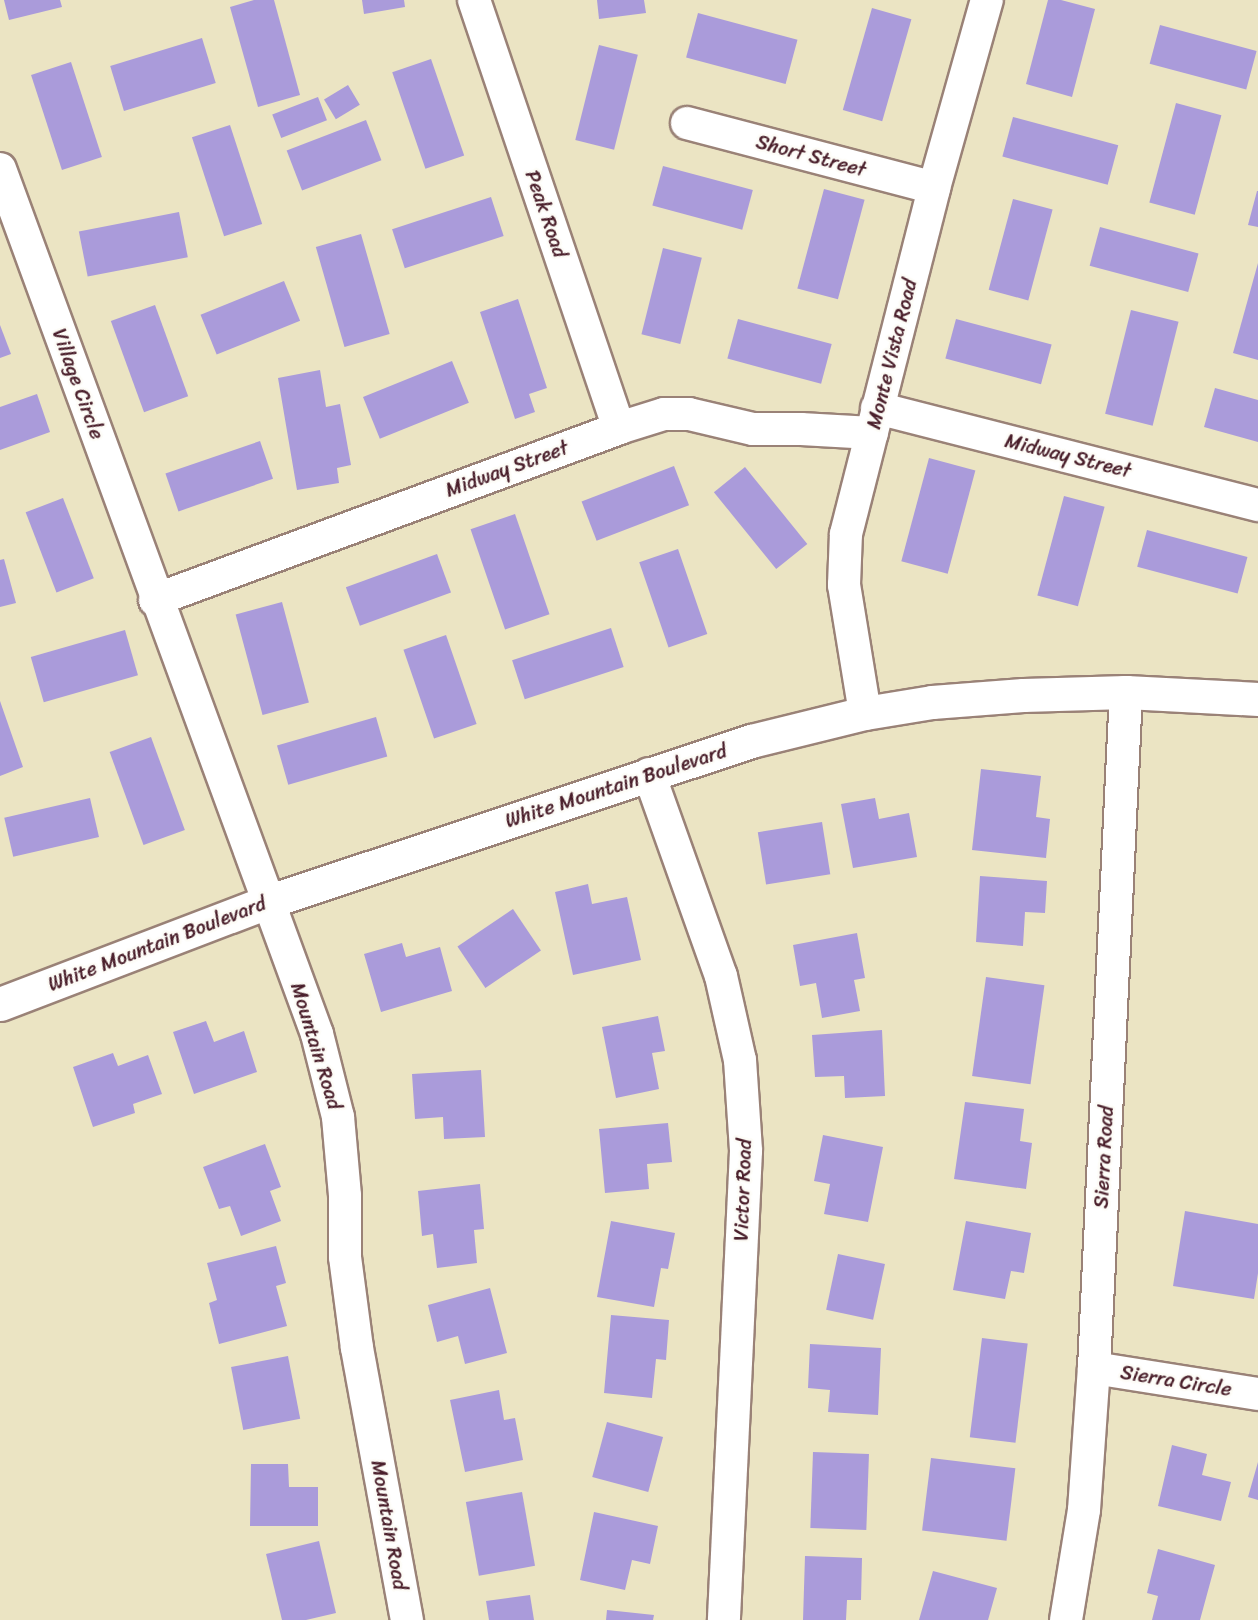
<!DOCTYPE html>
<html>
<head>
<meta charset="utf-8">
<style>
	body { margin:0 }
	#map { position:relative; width:1258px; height:1620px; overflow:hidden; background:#ebe4c3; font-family:Sriracha,sans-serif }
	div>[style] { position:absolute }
	.building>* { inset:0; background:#aa9bda; transform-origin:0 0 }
	.roads { filter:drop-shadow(2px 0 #9a8277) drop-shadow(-2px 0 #9a8277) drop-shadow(0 2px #9a8277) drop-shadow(0 -2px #9a8277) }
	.street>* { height:32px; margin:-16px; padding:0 16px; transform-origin:16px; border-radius:16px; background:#fff }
	.secondary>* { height:33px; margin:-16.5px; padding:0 16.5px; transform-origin:16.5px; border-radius:16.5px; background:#fff }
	span { translate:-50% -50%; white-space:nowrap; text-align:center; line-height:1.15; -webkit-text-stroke:5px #fdfcf7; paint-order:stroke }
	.street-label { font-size:20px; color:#4a1f2b }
</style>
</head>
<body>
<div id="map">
	<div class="building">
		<i style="clip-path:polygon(4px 0,60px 0,62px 7px,9px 20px)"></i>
		<i style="clip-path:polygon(254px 0,274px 0,300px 95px,258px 107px,230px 7px)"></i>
		<i style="clip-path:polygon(362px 0,404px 0,405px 7px,364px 14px)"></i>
		<i style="clip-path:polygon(597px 0,644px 0,646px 13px,599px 19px)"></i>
		<i style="clip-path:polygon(1048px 0,1061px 0,1095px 9px,1072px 97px,1026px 84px)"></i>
		<i style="left:872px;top:8px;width:41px;height:106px;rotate:16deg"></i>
		<i style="left:698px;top:13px;width:103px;height:46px;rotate:15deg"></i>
		<i style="left:1160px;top:25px;width:100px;height:40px;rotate:15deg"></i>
		<i style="left:202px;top:38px;width:47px;height:96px;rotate:73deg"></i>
		<i style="left:599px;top:45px;width:40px;height:98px;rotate:14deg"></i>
		<i style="left:431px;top:59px;width:102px;height:41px;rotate:71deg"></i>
		<i style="left:71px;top:62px;width:100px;height:42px;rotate:72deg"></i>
		<i style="left:348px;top:85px;width:23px;height:28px;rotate:59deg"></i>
		<i style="left:318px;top:97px;width:25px;height:49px;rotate:69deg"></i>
		<i style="left:1176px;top:103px;width:47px;height:103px;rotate:15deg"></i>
		<i style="left:1013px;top:117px;width:109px;height:41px;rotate:15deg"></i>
		<i style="left:366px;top:120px;width:43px;height:85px;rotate:69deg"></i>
		<i style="left:230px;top:125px;width:104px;height:40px;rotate:72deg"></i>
		<i style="left:663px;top:166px;width:93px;height:41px;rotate:15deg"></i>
		<i style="left:824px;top:189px;width:42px;height:103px;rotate:15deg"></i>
		<i style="clip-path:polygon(1257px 191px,1258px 191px,1258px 227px,1248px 225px)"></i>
		<i style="left:491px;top:197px;width:41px;height:104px;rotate:72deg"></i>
		<i style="left:1013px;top:199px;width:41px;height:94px;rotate:15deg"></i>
		<i style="left:179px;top:212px;width:46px;height:102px;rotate:79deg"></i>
		<i style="left:1100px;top:227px;width:102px;height:40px;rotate:15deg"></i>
		<i style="left:361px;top:234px;width:104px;height:47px;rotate:74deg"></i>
		<i style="left:663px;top:248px;width:40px;height:89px;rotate:14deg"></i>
		<i style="clip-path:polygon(1258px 263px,1258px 360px,1233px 353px)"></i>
		<i style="left:284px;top:281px;width:43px;height:90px;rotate:68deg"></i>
		<i style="clip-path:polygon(518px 299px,547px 388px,529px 394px,535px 412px,515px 419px,480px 312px)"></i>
		<i style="left:155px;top:305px;width:97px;height:47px;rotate:70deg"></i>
		<i style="left:1131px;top:310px;width:49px;height:107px;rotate:14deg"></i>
		<i style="left:738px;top:319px;width:97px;height:41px;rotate:15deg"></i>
		<i style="left:956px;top:319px;width:99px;height:41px;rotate:15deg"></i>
		<i style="clip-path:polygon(0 325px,11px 354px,0 358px)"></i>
		<i style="left:452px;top:361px;width:45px;height:96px;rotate:68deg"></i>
		<i style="clip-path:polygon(320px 370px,326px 407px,340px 404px,351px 465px,337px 468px,339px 483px,297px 490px,278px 378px)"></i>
		<i style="clip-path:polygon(1215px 388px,1258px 400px,1258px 442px,1204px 427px)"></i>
		<i style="clip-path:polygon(37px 394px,50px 432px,0 450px,0 407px)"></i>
		<i style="left:260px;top:441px;width:40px;height:100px;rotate:71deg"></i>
		<i style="left:929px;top:458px;width:48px;height:107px;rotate:15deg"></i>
		<i style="left:674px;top:466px;width:42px;height:99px;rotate:69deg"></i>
		<i style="left:745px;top:467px;width:99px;height:40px;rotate:51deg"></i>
		<i style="left:1064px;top:496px;width:42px;height:103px;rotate:15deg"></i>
		<i style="left:63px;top:498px;width:86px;height:40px;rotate:69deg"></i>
		<i style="left:515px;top:514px;width:106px;height:47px;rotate:71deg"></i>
		<i style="left:1147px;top:530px;width:104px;height:38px;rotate:15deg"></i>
		<i style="left:678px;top:549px;width:90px;height:41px;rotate:71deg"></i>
		<i style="left:437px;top:554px;width:41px;height:97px;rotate:70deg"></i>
		<i style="clip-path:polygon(4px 559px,16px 603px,0 607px,0 560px)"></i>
		<i style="left:282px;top:602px;width:104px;height:48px;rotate:75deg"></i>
		<i style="left:611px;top:628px;width:41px;height:104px;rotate:72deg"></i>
		<i style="left:125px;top:630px;width:47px;height:98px;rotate:74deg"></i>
		<i style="left:446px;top:635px;width:94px;height:45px;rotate:71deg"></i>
		<i style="clip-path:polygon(0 701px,23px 767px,0 776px)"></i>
		<i style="left:376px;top:717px;width:41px;height:103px;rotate:74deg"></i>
		<i style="left:151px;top:737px;width:99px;height:44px;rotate:70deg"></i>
		<i style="clip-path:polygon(981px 769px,1041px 776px,1036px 817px,1050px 819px,1046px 858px,972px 850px)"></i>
		<i style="left:90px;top:798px;width:40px;height:88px;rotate:77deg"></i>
		<i style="clip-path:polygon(875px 798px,879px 819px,909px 813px,917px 857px,853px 868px,841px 804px)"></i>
		<i style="left:822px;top:822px;width:53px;height:65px;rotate:81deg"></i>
		<i style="clip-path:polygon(980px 876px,1047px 881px,1045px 913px,1025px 912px,1023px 946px,976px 942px)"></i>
		<i style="clip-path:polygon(588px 884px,592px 904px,627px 897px,641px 960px,573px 975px,555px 892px)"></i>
		<i style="left:513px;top:909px;width:50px;height:67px;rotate:56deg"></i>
		<i style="clip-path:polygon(857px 933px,865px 978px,854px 980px,860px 1011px,822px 1018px,816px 983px,800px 986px,793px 945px)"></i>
		<i style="clip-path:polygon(402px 943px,406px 957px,440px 947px,452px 991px,381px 1012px,364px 954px)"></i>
		<i style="left:986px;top:977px;width:59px;height:100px;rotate:8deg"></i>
		<i style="clip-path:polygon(658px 1016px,665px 1051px,652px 1053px,659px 1089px,616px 1098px,602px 1027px)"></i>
		<i style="clip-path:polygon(206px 1021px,214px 1042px,244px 1031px,257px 1072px,194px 1094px,173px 1032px)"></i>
		<i style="clip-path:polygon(882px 1030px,885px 1096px,845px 1098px,844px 1076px,815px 1077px,812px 1035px)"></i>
		<i style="clip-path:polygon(113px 1053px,118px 1066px,148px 1055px,162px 1094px,133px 1104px,135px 1113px,93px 1127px,73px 1067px)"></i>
		<i style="clip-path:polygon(481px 1070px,485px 1137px,444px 1139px,443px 1117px,415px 1119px,412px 1074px)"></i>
		<i style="clip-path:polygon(965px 1102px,1024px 1109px,1020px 1141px,1032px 1143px,1026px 1189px,954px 1179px)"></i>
		<i style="clip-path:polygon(668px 1123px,672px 1162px,647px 1164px,649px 1189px,605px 1193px,599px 1129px)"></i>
		<i style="clip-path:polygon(823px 1135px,883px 1147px,868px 1222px,824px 1214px,830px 1184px,814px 1181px)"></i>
		<i style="clip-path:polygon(265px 1144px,281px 1187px,270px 1191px,281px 1221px,241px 1236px,230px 1206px,219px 1209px,203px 1167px)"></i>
		<i style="clip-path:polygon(480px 1184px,484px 1229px,474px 1230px,477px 1263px,437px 1268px,433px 1234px,422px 1236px,418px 1191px)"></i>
		<i style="clip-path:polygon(1185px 1211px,1258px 1224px,1258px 1273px,1254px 1299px,1173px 1286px)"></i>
		<i style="clip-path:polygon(611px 1221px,675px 1233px,668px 1269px,661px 1268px,654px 1307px,597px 1297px)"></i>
		<i style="clip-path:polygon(966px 1221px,1031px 1233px,1024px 1273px,1011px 1271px,1005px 1299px,953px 1290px)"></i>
		<i style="clip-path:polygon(276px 1246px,286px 1283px,276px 1286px,287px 1326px,219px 1344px,209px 1303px,217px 1300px,207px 1263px)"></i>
		<i style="left:838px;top:1254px;width:48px;height:57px;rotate:12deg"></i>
		<i style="clip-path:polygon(490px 1288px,507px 1353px,465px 1364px,458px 1336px,437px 1342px,428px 1305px)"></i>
		<i style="clip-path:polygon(611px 1315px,669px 1320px,666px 1360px,656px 1359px,652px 1398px,604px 1393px)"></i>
		<i style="left:982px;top:1338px;width:46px;height:100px;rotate:7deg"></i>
		<i style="clip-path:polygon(810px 1344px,881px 1348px,878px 1415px,828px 1412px,830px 1390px,808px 1388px)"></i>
		<i style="left:288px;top:1356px;width:64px;height:58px;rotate:79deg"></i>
		<i style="clip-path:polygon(499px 1390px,504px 1420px,515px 1418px,523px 1460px,465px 1472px,450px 1400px)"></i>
		<i style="left:607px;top:1422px;width:58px;height:57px;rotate:15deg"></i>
		<i style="clip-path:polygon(1172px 1445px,1207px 1454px,1202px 1475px,1231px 1482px,1221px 1521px,1158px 1506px)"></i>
		<i style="left:813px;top:1452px;width:56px;height:76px;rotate:2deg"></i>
		<i style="left:931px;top:1458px;width:85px;height:73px;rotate:7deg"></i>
		<i style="clip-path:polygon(1258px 1462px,1258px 1500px,1248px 1497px)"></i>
		<i style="clip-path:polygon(251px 1464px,288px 1464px,289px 1487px,318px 1487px,318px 1526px,250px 1526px)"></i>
		<i style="left:522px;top:1492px;width:75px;height:57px;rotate:80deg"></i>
		<i style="clip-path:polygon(594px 1512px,658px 1526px,650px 1564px,632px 1560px,625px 1590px,580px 1580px)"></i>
		<i style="clip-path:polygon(319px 1541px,336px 1613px,306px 1620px,282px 1620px,266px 1554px)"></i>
		<i style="clip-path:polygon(1158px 1549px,1215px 1565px,1200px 1620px,1152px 1620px,1158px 1596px,1147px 1593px)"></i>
		<i style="clip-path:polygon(805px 1556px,862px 1558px,861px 1600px,847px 1600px,846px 1620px,803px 1620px)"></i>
		<i style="clip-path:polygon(933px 1571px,997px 1588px,988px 1620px,919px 1620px)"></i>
		<i style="clip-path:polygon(530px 1595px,534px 1620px,489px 1620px,486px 1601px)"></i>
		<i style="clip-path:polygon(607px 1610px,654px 1615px,653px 1620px,606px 1620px)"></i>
	</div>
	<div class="roads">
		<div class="street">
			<i style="left:474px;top:0;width:452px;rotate:71.3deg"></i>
			<i style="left:687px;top:123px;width:255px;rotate:14.7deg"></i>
			<i style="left:0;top:169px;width:921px;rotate:69.87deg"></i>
			<i style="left:317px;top:1034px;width:86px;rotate:75.8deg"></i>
			<i style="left:338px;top:1117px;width:79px;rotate:84.9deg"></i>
			<i style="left:345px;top:1196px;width:61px;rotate:90deg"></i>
			<i style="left:345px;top:1257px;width:92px;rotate:82.5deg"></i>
			<i style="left:357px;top:1348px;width:277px;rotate:79.6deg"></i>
			<i style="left:877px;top:408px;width:393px;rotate:14.3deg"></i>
			<i style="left:155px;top:600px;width:495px;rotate:-20.3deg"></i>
			<i style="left:619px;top:428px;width:47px;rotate:-17.3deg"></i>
			<i style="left:664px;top:414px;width:25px"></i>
			<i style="left:689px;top:414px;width:66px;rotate:13.2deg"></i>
			<i style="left:753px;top:429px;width:48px"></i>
			<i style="left:801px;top:429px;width:71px;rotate:3.2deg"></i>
			<i style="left:865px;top:713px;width:130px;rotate:-99.3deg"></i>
			<i style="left:844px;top:585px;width:51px;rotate:-87.8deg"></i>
			<i style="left:846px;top:534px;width:357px;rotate:-75.7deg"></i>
			<i style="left:934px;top:188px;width:195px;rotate:-74.3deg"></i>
			<i style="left:649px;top:774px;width:214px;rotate:70.4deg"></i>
			<i style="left:721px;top:976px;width:86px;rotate:77.3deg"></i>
			<i style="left:740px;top:1060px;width:91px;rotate:86.2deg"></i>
			<i style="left:746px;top:1151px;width:470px;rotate:92.7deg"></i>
			<i style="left:1094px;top:1368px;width:166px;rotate:9deg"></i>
			<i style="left:1066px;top:1620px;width:111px;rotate:-80.7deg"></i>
			<i style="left:1084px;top:1510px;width:142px;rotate:-86deg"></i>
			<i style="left:1094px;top:1368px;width:677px;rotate:-87.29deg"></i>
		</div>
		<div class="secondary">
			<i style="left:0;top:1004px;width:286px;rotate:-20.9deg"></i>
			<i style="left:267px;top:902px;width:510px;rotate:-18.4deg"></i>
			<i style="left:751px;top:741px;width:117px;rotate:-13.8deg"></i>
			<i style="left:865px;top:713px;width:68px;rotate:-9.3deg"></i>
			<i style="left:932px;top:702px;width:91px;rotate:-4.4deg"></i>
			<i style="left:1023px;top:695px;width:103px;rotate:-1.7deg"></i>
			<i style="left:1126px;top:692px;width:132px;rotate:3deg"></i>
		</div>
	</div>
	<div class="street-label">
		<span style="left:811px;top:156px;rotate:15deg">Short Street</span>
		<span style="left:546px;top:214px;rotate:71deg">Peak Road</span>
		<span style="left:892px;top:354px;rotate:-76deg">Monte Vista Road</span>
		<span style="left:78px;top:384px;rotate:70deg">Village Circle</span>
		<span style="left:1068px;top:456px;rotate:14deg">Midway Street</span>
		<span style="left:507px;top:469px;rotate:-20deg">Midway Street</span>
		<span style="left:616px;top:786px;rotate:-18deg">White Mountain Boulevard</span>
		<span style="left:157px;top:944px;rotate:-21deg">White Mountain Boulevard</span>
		<span style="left:316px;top:1046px;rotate:73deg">Mountain Road</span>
		<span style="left:1104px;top:1157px;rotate:-87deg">Sierra Road</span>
		<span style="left:743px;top:1190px;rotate:-88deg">Victor Road</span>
		<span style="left:1176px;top:1381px;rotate:9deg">Sierra Circle</span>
		<span style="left:389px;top:1525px;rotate:80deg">Mountain Road</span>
	</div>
</div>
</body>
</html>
